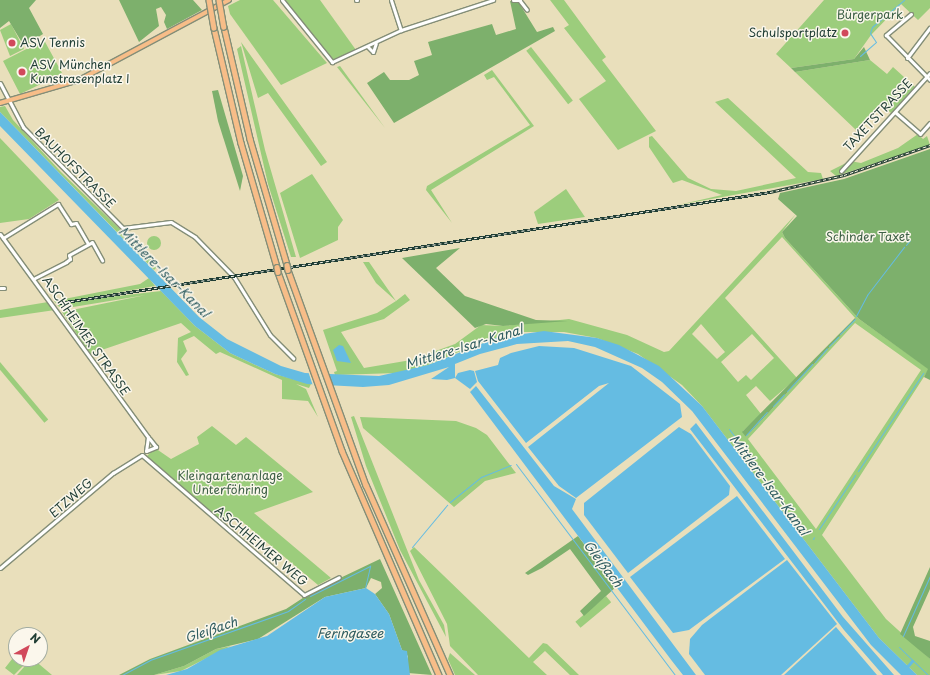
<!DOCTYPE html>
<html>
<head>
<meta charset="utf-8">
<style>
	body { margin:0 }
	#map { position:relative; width:930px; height:675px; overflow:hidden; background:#e9dfbb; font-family:"Playpen Sans",sans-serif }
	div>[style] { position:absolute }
	.green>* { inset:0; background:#9ccd7c; transform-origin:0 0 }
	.round { border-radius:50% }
	.forest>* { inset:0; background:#7db06c }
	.water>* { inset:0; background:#65bce2 }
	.pier>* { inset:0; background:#e9dfbb }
	.stream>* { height:1px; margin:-0.5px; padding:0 0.5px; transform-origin:0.5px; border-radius:0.5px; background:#65bce2 }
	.canal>* { height:2.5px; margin:-1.25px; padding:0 1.25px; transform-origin:1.25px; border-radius:1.25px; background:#65bce2 }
	.roads { filter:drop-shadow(1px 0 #848e78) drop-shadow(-1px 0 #848e78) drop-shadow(0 1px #848e78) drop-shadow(0 -1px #848e78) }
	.minor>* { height:3px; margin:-1.5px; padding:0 1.5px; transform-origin:1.5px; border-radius:1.5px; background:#fff }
	.major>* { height:4px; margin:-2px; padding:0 2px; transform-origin:2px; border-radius:2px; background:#f7bd88 }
	.highway>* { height:4.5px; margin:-2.25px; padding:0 2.25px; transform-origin:2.25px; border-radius:2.25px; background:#f7bd88 }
	.rail>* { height:2.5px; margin-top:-1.25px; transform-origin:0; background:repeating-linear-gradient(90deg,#fbf7ec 0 3px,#1f3d34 0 6px); box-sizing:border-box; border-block:1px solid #1f3d34 }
	.bridges { filter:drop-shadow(1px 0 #848e78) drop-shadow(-1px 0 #848e78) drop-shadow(0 1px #848e78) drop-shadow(0 -1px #848e78) }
	.highway-bridge>* { height:4.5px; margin:-2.25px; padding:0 2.25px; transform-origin:2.25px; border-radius:2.25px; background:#f7bd88 }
	.dots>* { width:11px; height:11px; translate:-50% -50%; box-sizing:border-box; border:2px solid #fbf7ec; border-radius:50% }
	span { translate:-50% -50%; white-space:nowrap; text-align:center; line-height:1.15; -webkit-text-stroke:3px #fbf7ec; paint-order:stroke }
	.park-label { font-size:12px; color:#3e6146 }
	.poi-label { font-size:12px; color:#1f3d34 }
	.right { translate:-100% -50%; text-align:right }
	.left { translate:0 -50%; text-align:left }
	.street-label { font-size:12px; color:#1f3d34 }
	.water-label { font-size:13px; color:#305d60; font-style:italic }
	.north { position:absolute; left:8px; top:627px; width:40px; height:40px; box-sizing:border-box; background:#fbf7ec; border:1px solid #a3ada2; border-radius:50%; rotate:40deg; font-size:11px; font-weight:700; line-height:16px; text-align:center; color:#1f3d34 }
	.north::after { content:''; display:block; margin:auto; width:14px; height:18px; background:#d1495b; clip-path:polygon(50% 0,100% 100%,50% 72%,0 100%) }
</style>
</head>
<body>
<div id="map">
	<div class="green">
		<i style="clip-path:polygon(240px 0,273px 0,327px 63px,281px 85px,230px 14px,228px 6px)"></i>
		<i style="clip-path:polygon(285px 0,320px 0,356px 50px,332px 60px)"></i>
		<i style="clip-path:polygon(550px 0,564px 0,606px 57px,602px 60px,656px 131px,618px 150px,579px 99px,606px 81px,564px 28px,569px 25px)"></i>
		<i style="clip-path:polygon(824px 0,930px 0,930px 8px,918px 20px,901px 4px,871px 35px,854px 59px,791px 68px,776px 54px)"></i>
		<i style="clip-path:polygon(11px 24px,24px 49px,10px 56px,0 30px)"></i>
		<i style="clip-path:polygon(44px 40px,62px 73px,41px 84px,39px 79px,41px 84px,20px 94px,3px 61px)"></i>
		<i style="clip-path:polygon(241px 42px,327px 162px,321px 166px,268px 93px,258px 98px)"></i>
		<i style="clip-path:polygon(241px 46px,265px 150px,296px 257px,291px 257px,268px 184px,237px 49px)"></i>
		<i style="left:531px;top:47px;width:68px;height:6px;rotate:52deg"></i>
		<i style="clip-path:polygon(870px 60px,887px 74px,893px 67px,915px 87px,891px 113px,882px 105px,856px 130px,795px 72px)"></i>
		<i style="clip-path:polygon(340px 66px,385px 128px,337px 67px)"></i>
		<i style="clip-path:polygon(492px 70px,534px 126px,431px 190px,452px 223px,426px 190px,427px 186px,530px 125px,494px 77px,487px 80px,484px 75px)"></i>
		<i style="clip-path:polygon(728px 98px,808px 172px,821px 173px,823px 179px,678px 205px,722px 195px,682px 180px,673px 183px,649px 147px,649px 137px,652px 136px,688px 178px,711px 189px,736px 191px,796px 178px,715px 102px)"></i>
		<i style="clip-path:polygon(5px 106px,13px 120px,61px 172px,158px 266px,154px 270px,0 112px,0 107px)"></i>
		<i style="clip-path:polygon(918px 134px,923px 139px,927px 136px,930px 145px,836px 176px,830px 171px,850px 161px,861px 163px,898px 148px)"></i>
		<i style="clip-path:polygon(0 138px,59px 200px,29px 219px,0 223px)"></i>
		<i style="clip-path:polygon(312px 174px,343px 220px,338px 227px,338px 240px,300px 258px,280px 193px)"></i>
		<i style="clip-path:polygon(566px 189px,585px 217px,538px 224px,534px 212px)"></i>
		<i style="clip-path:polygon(evenodd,796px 214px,782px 232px,785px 238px,859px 319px,929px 369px,822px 535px,886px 619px,930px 659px,930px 675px,917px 675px,879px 638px,702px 406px,682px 385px,638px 354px,597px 338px,564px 332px,523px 332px,477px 344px,428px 365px,397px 373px,335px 375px,334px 372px,337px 371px,323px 330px,377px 313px,396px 301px,376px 283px,363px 262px,369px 262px,396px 301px,405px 294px,410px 300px,384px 319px,341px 332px,364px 368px,411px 360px,455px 344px,481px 325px,503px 326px,569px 319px,627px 335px,664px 352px,669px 351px,796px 214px,782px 237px,856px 319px,746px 437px,743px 431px,761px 414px,746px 395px,756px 386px,770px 401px,797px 378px,725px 298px,782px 237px,796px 214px,855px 323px,921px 370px,816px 529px,748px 439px,855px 323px,796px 214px,701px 324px,725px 352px,717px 359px,692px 334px,701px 324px,796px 214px,752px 334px,774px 358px,751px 380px,746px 375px,738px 382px,721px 362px,752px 334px)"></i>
		<i class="round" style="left:147px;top:236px;width:14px;height:14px"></i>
		<i style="clip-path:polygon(149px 278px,155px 286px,58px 303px,161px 291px,195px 326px,230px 353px,275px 374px,311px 384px,309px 388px,296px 384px,306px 389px,318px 417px,308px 401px,282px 399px,282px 380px,220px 352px,216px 354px,194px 336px,183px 341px,187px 351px,181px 359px,189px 375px,186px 376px,177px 362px,178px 338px,191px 332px,181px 323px,90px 354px,62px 312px,146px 295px,61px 309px,54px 301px,140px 284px)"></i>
		<i style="clip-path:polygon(48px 302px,55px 310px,0 318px,0 310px)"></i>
		<i style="left:0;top:362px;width:75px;height:5px;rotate:50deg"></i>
		<i style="clip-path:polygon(354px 416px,419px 580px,444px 625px,446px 637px,400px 550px,366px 466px,351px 417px)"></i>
		<i style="clip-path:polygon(360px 417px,456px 421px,476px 428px,487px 435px,516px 473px,485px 481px,454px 507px,363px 428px)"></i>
		<i style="clip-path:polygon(212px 426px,236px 445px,246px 437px,313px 492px,254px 513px,331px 578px,318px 585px,239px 519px,222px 524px,145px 458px,155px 448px,171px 459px,199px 444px,197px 437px)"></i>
		<i style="clip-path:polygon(414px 547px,529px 658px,543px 643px,547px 644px,579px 675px,570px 675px,545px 651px,533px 662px,547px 675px,478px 675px,450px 646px,447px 624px,410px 551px)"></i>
		<i style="left:606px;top:596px;width:8px;height:40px;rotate:50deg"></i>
		<i style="clip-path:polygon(231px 646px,181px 671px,154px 675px,184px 666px,216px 649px)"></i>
		<i style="clip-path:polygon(450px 653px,475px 675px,455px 675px,448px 659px)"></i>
		<i style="clip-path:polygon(16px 654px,16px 659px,30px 659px,14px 675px,5px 668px)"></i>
		<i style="clip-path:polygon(31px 659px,33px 659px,52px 675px,17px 675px)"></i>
	</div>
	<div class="forest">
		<i style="clip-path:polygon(0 0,36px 0,29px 8px,43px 34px,24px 46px,9px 21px,0 28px)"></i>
		<i style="clip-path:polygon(119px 0,193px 0,202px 10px,167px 29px,164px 22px,166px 15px,161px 7px,156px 9px,159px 26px,139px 42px)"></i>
		<i style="clip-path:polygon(510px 1px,519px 3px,537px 32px,553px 27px,555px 31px,394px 123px,367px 83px,384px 72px,390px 80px,409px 80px,419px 75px,414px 61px,432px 55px,428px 42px,492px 24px,496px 35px,516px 29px)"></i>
		<i style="clip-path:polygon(864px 47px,870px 60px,795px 72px,791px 68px,854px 59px)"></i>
		<i style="clip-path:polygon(218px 90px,243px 176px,240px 191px,218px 121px,212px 91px)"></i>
		<i style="clip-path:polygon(930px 149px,930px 380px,924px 377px,928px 369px,859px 319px,785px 238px,782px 232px,797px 216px,778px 199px,780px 193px,844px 179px)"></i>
		<i style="clip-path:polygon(460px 248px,436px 268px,465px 296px,536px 320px,568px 321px,503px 326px,486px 324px,475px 328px,402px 258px)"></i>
		<i style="clip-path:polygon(855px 318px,856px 319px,746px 437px,742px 432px)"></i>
		<i style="clip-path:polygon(578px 536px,616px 587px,584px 616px,580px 611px,601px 591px,570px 549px,542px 568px,528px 575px,525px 573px)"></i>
		<i style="clip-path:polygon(380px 559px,432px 675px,408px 673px,408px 656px,402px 650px,389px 614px,375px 594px,382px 588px,381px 582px,371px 578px,366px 588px,325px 597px,258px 639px,216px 649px,184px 666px,154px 675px,119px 675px,150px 659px,286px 609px,315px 590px)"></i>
		<i style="clip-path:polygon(930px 567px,930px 589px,913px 627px,915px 636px,930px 641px,930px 659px,900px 634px)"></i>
	</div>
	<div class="water">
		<i style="clip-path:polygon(0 112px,199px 317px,227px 339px,281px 366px,305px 373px,379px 376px,428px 365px,496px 338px,544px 331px,597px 338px,619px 345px,659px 366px,702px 406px,879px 638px,917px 675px,901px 675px,871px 645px,692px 411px,662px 382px,642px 368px,595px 347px,568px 341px,517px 344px,480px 354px,455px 364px,455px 378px,447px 380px,431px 379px,449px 367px,389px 385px,363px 387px,307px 384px,275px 374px,230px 353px,195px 326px,0 126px)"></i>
		<i style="clip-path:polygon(339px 345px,343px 346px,351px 363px,337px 361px,333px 350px)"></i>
		<i style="clip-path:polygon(539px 346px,574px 348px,631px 366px,680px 404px,682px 417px,576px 498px,559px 486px,528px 447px,609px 383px,599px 386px,526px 443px,478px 381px,475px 371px,498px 365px,500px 358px,511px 353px)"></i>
		<i style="clip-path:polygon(470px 370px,474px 371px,477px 382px,470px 389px,455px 378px,458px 373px)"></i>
		<i style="clip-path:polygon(476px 386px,554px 486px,576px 499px,572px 509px,696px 675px,683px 675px,672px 661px,470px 392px)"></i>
		<i style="clip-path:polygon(696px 423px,843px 617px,894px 675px,883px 675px,844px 630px,690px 429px)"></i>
		<i style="clip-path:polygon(679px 427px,691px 434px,730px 486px,729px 495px,628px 573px,584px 515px,584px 503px)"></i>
		<i style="clip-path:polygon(737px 496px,785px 559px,689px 630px,673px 633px,630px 577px)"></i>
		<i style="clip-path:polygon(787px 560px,837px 624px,781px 675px,705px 675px,689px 654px,690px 639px,702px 625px)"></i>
		<i style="clip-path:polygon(366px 588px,375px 594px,389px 614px,402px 650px,407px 651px,410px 675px,166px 675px,187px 669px,220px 650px,267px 636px,325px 597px)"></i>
		<i style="clip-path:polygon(836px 627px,877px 675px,784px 675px)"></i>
	</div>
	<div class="pier">
		<i style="clip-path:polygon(308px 371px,328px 373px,334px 388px,313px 386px)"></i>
	</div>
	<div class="stream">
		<i style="left:860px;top:56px;width:21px;rotate:-41deg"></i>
		<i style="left:876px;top:42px;width:11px;rotate:-124deg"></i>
		<i style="left:870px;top:33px;width:6px;rotate:-72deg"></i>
		<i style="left:872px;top:27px;width:42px;rotate:-40.2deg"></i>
		<i style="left:906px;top:245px;width:6px;rotate:-51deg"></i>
		<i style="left:856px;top:316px;width:24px;rotate:-62deg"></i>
		<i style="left:867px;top:295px;width:61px;rotate:-52.4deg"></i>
		<i style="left:840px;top:334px;width:21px;rotate:-45deg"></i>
		<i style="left:829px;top:346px;width:13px;rotate:-45deg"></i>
		<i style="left:815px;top:362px;width:18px;rotate:-49deg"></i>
		<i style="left:787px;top:391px;width:37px;rotate:-47deg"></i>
		<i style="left:773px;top:406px;width:16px;rotate:-47deg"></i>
		<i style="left:729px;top:429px;width:38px;rotate:53deg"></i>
		<i style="left:746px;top:435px;width:31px;rotate:-48deg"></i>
		<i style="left:516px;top:464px;width:264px;rotate:53deg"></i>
		<i style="left:858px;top:471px;width:118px;rotate:-56.4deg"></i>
		<i style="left:450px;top:502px;width:40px;rotate:-39deg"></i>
		<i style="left:481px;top:477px;width:32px;rotate:-22deg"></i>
		<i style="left:819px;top:529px;width:65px;rotate:-56.3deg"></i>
		<i style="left:813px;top:539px;width:2px;rotate:-63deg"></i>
		<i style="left:412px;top:547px;width:55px;rotate:-50.2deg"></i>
		<i style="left:365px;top:588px;width:23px;rotate:-77deg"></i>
		<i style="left:310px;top:596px;width:67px;rotate:-26.6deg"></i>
		<i style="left:903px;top:636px;width:66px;rotate:-65.8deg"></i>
		<i style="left:899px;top:647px;width:40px;rotate:44deg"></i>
		<i style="left:122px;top:675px;width:32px;rotate:-28deg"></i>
		<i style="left:150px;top:660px;width:146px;rotate:-19.5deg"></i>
		<i style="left:288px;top:611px;width:21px;rotate:-35deg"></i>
	</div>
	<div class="canal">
		<i style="left:906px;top:668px;width:9px;rotate:-49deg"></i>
	</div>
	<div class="roads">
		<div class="minor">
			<i style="left:282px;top:0;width:80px;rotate:51.1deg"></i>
			<i style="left:332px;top:62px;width:76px;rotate:-24.9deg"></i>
			<i style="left:401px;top:30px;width:97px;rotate:-18.1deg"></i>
			<i style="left:356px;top:0;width:1px"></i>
			<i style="left:391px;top:0;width:32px;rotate:72deg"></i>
			<i style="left:513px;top:0;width:7px"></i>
			<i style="left:520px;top:1px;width:11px;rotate:52deg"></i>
			<i style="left:911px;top:14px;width:33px;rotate:140deg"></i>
			<i style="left:886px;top:35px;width:63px;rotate:45.6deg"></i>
			<i style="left:368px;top:47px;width:7px;rotate:45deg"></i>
			<i style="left:373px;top:52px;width:9px;rotate:-72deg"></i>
			<i style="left:907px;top:58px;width:38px;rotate:-53deg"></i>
			<i style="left:0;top:83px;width:50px;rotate:62.4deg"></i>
			<i style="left:23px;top:127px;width:142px;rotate:45.3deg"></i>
			<i style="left:123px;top:228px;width:48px;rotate:-7.1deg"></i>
			<i style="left:171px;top:222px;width:28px;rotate:32deg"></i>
			<i style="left:195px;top:237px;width:56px;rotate:45.7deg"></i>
			<i style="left:234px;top:277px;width:68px;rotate:58.2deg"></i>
			<i style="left:270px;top:335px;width:33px;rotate:45deg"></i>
			<i style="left:895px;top:112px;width:33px;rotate:41deg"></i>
			<i style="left:920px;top:134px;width:15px;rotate:-48deg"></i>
			<i style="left:841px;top:171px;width:132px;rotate:-47.8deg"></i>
			<i style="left:0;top:234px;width:251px;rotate:53.9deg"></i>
			<i style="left:148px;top:437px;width:14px;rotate:98deg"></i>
			<i style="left:3px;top:238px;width:65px;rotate:-31.7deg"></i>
			<i style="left:58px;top:204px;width:24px;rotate:57deg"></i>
			<i style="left:71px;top:224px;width:5px;rotate:-11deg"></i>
			<i style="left:76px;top:223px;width:24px;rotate:60deg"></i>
			<i style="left:35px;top:278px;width:35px;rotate:-27deg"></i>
			<i style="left:66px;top:262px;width:5px;rotate:-37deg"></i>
			<i style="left:70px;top:259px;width:4px;rotate:-104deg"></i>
			<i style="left:69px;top:255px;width:26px;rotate:-29deg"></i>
			<i style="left:92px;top:242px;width:21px;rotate:61deg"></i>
			<i style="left:0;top:288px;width:4px"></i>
			<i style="left:146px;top:451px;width:11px;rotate:-22deg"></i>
			<i style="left:156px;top:447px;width:11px;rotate:-128deg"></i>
			<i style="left:142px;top:455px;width:214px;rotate:40.8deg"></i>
			<i style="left:304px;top:595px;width:39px;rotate:-27deg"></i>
			<i style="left:0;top:568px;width:148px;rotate:-40.1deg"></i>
			<i style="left:113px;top:473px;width:34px;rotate:-32deg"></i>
		</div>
		<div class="major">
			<i style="left:0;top:103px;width:82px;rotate:-16.2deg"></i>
			<i style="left:79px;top:80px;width:170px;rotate:-28.1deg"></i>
		</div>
		<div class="highway">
			<i style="left:224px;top:27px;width:115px;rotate:76.9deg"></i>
			<i style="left:250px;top:139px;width:131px;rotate:73.6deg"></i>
			<i style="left:214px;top:28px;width:118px;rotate:76.8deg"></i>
			<i style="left:241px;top:143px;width:129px;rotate:73.8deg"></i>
			<i style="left:288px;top:270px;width:229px;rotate:70.1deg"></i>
			<i style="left:366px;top:485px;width:208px;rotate:66.1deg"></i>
			<i style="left:278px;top:272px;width:190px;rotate:70.3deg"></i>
			<i style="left:342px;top:451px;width:244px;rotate:66.6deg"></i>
		</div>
	</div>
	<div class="rail">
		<i style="left:59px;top:303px;width:720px;rotate:-8.87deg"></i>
		<i style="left:770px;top:192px;width:76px;rotate:-12.9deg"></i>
		<i style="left:844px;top:175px;width:91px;rotate:-19.2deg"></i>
	</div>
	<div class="bridges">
		<div class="highway-bridge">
			<i style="left:209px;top:0;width:28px;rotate:80deg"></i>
			<i style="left:219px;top:0;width:27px;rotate:80deg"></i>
			<i style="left:287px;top:265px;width:5px;rotate:79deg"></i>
			<i style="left:277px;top:267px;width:5px;rotate:79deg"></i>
		</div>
	</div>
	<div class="dots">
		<i style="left:845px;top:33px;background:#d1495b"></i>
		<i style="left:12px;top:43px;background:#d1495b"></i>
		<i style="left:22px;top:72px;background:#d1495b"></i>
	</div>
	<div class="park-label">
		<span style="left:870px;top:15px">Bürgerpark</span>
		<span style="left:868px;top:237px">Schinder Taxet</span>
		<span style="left:230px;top:483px">Kleingartenanlage<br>Unterföhring</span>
	</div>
	<div class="poi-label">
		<span class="right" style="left:837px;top:33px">Schulsportplatz</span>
		<span class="left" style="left:20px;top:43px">ASV Tennis</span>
		<span class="left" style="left:30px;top:72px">ASV München<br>Kunstrasenplatz I</span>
	</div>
	<div class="street-label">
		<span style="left:878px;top:115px;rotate:-47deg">TAXETSTRASSE</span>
		<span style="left:75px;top:168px;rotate:45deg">BAUHOFSTRASSE</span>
		<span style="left:86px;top:336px;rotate:55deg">ASCHHEIMER STRASSE</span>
		<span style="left:71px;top:498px;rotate:-41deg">ETZWEG</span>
		<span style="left:261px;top:546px;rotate:40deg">ASCHHEIMER WEG</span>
	</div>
	<div class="water-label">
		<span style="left:164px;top:272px;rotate:45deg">Mittlere-Isar-Kanal</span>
		<span style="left:464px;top:347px;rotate:-17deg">Mittlere-Isar-Kanal</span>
		<span style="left:769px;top:485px;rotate:53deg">Mittlere-Isar-Kanal</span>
		<span style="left:603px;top:564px;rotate:53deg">Gleißach</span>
		<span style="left:211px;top:630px;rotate:-19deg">Gleißach</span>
		<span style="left:350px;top:633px">Feringasee</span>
	</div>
	<div class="north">N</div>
</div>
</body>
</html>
